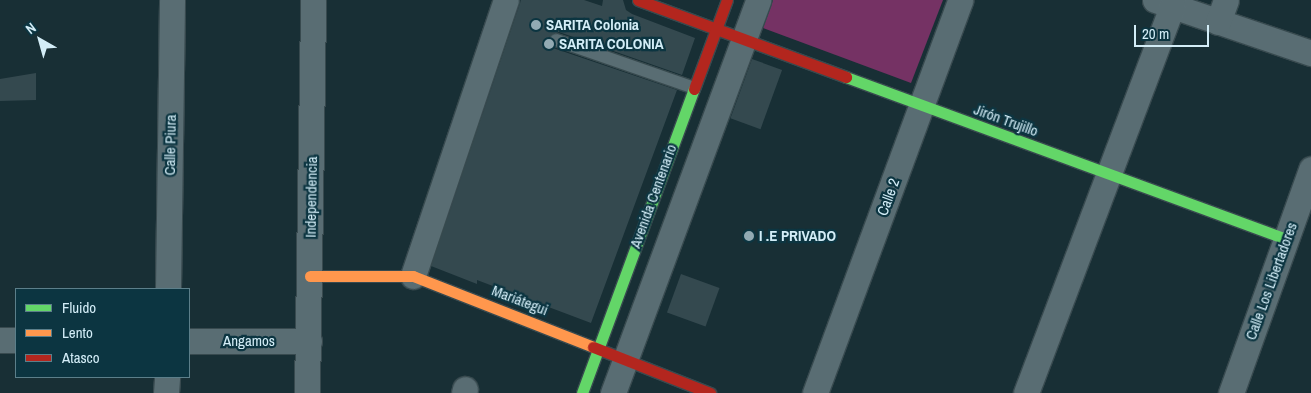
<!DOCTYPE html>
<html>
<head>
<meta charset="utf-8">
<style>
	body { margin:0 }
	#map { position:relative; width:1311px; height:393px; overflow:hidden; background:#182f35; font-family:"Archivo Narrow",sans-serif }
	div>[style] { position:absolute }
	.green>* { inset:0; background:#753264 }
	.building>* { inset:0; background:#34494f; transform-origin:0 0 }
	.roads { filter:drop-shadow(1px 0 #384a4f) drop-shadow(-1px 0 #384a4f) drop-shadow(0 1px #384a4f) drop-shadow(0 -1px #384a4f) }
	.lane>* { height:12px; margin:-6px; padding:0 6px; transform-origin:6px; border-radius:6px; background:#596d73 }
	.street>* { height:25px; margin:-12.5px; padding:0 12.5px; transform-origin:12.5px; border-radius:12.5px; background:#596d73 }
	.fast>* { height:11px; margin:-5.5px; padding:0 5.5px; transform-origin:5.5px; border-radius:5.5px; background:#63d668 }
	.slow>* { height:11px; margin:-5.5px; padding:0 5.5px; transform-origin:5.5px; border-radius:5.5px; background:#ff974d }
	.jam>* { height:11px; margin:-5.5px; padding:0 5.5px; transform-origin:5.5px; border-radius:5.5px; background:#b3261e }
	.dots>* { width:14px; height:14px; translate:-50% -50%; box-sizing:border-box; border:2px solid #0c3541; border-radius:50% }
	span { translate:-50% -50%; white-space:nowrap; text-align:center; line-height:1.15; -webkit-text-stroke:4.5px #0c3541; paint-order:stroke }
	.poi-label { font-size:15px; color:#d3edf7; font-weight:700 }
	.left { translate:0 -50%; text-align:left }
	.street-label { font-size:15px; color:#d3edf7 }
	.legend { position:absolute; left:15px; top:288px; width:175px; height:90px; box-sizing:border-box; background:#0c3541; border:1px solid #5c7f8a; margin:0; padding:6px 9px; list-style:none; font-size:15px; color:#d3edf7 }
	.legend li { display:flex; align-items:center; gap:10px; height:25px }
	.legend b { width:25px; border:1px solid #5c7f8a }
	.north { position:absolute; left:15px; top:15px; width:50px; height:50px; -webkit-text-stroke:4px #0c3541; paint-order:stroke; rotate:322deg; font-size:14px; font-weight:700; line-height:20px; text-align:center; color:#d3edf7 }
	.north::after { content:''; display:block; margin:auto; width:18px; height:22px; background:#d3edf7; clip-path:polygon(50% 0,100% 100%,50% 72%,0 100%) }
	.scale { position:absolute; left:1134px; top:25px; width:75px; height:22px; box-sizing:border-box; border:2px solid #d3edf7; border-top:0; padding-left:6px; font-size:15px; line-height:18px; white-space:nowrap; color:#d3edf7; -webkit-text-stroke:4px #0c3541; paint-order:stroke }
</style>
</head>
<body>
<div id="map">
	<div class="green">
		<i style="clip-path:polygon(773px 0,943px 0,911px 83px,763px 28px)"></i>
	</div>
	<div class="building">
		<i style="clip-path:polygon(521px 0,584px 0,602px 6px,603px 0,623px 0,626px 10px,632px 14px,695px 38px,682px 75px,559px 32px,549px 37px,553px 48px,677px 90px,591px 323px,477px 280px,477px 284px,431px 266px)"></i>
		<i style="left:752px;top:59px;width:32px;height:63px;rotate:20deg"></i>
		<i style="clip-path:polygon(36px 73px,36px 100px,0 101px,0 79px)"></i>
		<i style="left:681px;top:274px;width:41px;height:41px;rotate:20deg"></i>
	</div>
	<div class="roads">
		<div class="lane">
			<i style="left:556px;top:40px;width:144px;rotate:19.1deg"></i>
		</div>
		<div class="street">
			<i style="left:1155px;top:0;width:165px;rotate:18.8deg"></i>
			<i style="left:1218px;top:22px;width:23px;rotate:-70deg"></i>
			<i style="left:413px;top:276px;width:291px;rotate:-71.4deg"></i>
			<i style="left:168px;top:289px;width:289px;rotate:-89.2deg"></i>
			<i style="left:0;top:340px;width:16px"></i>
			<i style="left:189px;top:341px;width:120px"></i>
			<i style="left:166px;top:393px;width:16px;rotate:-86deg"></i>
			<i style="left:307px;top:393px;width:393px;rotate:-89.1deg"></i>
			<i style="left:464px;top:393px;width:4px;rotate:-76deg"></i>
			<i style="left:613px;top:393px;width:419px;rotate:-69.7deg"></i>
			<i style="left:815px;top:393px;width:419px;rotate:-69.7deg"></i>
			<i style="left:1026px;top:393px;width:414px;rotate:-69.3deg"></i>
			<i style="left:1231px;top:393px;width:238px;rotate:-70.3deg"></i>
		</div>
		<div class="fast">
			<i style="left:846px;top:77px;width:469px;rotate:20.2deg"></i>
			<i style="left:582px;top:393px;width:324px;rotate:-69.8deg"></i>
		</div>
		<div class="slow">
			<i style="left:310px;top:276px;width:103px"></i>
			<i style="left:413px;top:276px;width:193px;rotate:21.5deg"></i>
		</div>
		<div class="jam">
			<i style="left:638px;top:0;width:222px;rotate:20.3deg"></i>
			<i style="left:694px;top:89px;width:95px;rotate:-69.7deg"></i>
			<i style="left:593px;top:347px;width:126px;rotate:21.5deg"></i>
		</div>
	</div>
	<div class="dots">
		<i style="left:536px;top:25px;background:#92aab3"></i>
		<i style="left:549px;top:44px;background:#92aab3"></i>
		<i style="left:749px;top:236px;background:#92aab3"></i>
	</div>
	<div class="poi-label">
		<span class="left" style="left:546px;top:25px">SARITA Colonia</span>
		<span class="left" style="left:559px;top:44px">SARITA COLONIA</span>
		<span class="left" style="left:759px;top:236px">I .E PRIVADO</span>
	</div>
	<div class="street-label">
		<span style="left:1006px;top:120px;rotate:20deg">Jirón Trujillo</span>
		<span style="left:170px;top:145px;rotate:-89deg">Calle Piura</span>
		<span style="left:653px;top:196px;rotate:-70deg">Avenida Centenario</span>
		<span style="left:311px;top:197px;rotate:-89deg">Independencia</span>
		<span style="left:888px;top:197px;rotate:-70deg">Calle 2</span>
		<span style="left:1271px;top:281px;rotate:-70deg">Calle Los Libertadores</span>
		<span style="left:520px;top:300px;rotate:21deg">Mariátegui</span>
		<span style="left:249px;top:341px">Angamos</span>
	</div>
	<ul class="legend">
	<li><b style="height:6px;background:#63d668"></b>Fluido</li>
	<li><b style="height:6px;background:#ff974d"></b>Lento</li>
	<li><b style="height:6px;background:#b3261e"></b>Atasco</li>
	</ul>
	<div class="north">N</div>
	<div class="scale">20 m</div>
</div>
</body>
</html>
